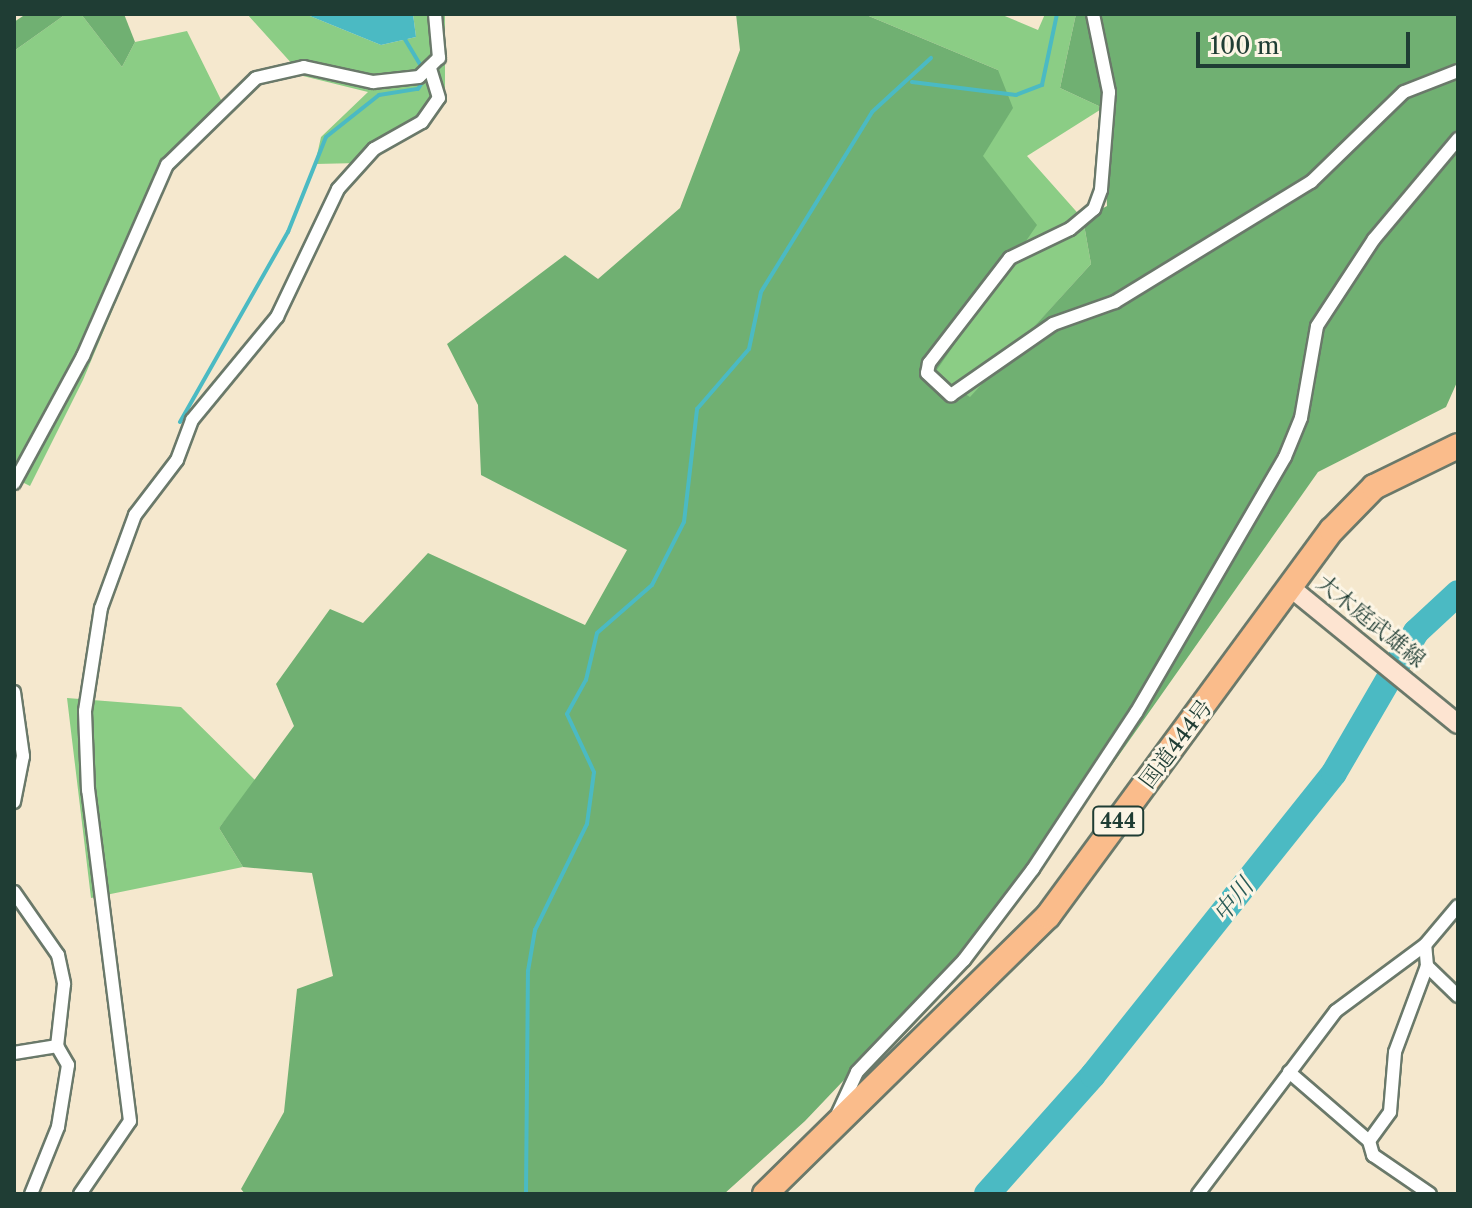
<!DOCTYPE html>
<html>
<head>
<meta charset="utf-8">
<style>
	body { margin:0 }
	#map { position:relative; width:1472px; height:1208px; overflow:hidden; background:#f5e8ce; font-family:"Libre Caslon Text","Noto Serif JP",serif }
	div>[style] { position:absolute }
	.green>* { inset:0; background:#8bcd85 }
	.forest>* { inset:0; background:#70b072 }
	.water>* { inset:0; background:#4bbac3 }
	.stream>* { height:4px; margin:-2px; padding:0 2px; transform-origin:2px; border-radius:2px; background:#4bbac3 }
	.river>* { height:26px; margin:-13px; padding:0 13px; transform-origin:13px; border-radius:13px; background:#4bbac3 }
	.roads { filter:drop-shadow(2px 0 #6a796a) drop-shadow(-2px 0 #6a796a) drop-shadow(0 2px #6a796a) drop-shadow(0 -2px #6a796a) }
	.street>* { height:12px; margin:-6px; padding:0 6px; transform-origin:6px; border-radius:6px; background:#fff }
	.secondary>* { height:18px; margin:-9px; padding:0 9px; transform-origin:9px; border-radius:9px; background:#fde4d1 }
	.highway>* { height:24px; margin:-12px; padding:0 12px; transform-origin:12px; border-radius:12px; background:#fabc8b }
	span { translate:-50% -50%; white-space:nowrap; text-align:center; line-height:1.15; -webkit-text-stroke:6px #fcf5e5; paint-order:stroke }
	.shield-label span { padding:2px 6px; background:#fcf5e5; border:2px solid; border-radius:6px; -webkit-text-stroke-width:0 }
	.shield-label { font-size:20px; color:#1f3d34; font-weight:700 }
	.street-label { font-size:22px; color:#1f3d34 }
	.water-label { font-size:24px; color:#2a5c58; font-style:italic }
	.frame { position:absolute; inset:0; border:16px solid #1f3d34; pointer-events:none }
	.scale { position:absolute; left:1196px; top:32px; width:214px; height:36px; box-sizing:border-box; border:4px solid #1f3d34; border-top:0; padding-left:10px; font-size:24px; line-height:28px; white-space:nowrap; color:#1f3d34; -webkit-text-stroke:6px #fcf5e5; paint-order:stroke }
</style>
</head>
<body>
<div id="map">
	<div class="green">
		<i style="clip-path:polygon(66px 14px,81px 14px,122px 67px,135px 42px,187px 31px,227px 112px,170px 173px,83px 380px,30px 486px,14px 478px,14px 51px)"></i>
		<i style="clip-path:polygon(247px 14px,305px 14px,381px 45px,416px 37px,413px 14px,445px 14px,445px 90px,428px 121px,359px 163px,315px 164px,321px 137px,368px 92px,303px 76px)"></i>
		<i style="clip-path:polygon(864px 14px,1000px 14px,1038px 30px,1045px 14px,1076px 14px,1060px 88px,1103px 108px,1027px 156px,1083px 219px,1091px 264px,970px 398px,933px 375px,998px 70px)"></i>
		<i style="clip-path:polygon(67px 698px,181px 707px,256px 781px,219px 828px,243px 867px,91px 898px)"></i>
	</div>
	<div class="forest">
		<i style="clip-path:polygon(26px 14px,66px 14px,14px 51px,14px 22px)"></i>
		<i style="clip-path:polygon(81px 14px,124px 14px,135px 42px,122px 67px)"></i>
		<i style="clip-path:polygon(736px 14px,864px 14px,998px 70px,1013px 108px,983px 156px,1037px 225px,934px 374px,970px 397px,1091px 264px,1083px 219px,1107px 206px,1103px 108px,1060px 88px,1076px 14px,1458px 14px,1458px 380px,1446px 407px,1318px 472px,1022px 893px,805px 1121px,724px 1194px,245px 1194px,241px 1189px,284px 1112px,297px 989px,333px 976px,312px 873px,243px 867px,219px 828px,294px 726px,276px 684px,330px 609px,363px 623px,428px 553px,585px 625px,627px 550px,481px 475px,478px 405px,447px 344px,565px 255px,598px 279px,680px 208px,740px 50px)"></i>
	</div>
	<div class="water">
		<i style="clip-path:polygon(305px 14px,413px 14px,416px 37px,381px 45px)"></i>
	</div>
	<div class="stream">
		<i style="left:403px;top:36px;width:39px;rotate:59deg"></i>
		<i style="left:912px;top:82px;width:105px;rotate:7.1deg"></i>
		<i style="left:1016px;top:95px;width:28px;rotate:-21deg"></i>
		<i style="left:1042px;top:85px;width:73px;rotate:-78.1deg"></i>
		<i style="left:180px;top:422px;width:219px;rotate:-60.4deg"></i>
		<i style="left:288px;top:232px;width:102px;rotate:-68.2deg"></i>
		<i style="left:326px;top:137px;width:68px;rotate:-38.4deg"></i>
		<i style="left:379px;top:95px;width:39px;rotate:-9deg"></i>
		<i style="left:418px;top:89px;width:13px;rotate:-58deg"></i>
		<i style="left:526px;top:1194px;width:223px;rotate:-89.5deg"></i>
		<i style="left:528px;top:971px;width:42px;rotate:-80.3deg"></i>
		<i style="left:535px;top:930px;width:118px;rotate:-63.9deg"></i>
		<i style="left:587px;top:824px;width:52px;rotate:-82.3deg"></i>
		<i style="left:594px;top:772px;width:64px;rotate:-115deg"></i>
		<i style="left:567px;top:714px;width:39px;rotate:-61deg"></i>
		<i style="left:586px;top:680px;width:48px;rotate:-76.8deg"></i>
		<i style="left:597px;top:633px;width:73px;rotate:-41.1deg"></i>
		<i style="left:652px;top:585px;width:71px;rotate:-63.1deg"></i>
		<i style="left:684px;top:522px;width:114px;rotate:-83.4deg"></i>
		<i style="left:697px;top:409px;width:79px;rotate:-49.1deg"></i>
		<i style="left:749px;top:349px;width:58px;rotate:-78.1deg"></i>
		<i style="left:761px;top:292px;width:211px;rotate:-58.3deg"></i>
		<i style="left:872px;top:112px;width:80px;rotate:-42.5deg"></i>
	</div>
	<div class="river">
		<i style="left:987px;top:1194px;width:159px;rotate:-48.3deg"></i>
		<i style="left:1093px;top:1075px;width:386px;rotate:-51.4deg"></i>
		<i style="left:1334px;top:773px;width:163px;rotate:-59.8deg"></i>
		<i style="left:1416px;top:632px;width:57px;rotate:-42.9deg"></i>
	</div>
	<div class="roads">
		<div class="street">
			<i style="left:1093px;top:14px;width:80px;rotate:78.4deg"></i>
			<i style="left:1109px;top:92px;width:98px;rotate:94.7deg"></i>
			<i style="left:1101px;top:190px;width:20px;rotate:110deg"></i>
			<i style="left:1094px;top:209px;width:31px;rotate:140deg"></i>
			<i style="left:1070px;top:229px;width:67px;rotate:154.2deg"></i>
			<i style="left:1010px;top:258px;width:133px;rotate:127.6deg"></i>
			<i style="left:929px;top:363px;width:10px;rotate:101deg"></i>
			<i style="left:927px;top:373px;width:33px;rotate:43deg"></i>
			<i style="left:951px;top:395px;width:124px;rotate:-34.8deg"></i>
			<i style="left:1053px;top:324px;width:66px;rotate:-19.5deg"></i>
			<i style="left:1115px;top:302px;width:230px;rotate:-31.5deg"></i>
			<i style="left:1311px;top:182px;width:129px;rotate:-44.1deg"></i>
			<i style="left:1404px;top:92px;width:58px;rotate:-21.3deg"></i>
			<i style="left:14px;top:483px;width:145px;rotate:-61.5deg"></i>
			<i style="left:83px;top:356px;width:209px;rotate:-66.3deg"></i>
			<i style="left:167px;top:165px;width:124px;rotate:-44.3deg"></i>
			<i style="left:256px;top:78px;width:49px;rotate:-12.9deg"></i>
			<i style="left:304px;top:67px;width:71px;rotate:12.3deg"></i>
			<i style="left:373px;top:82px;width:46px;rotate:-6.2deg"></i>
			<i style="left:419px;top:77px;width:28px;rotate:-44deg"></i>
			<i style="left:439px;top:58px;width:44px;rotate:-95.2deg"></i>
			<i style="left:14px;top:692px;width:65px;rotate:82deg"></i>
			<i style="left:23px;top:756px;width:47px;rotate:101.1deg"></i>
			<i style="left:14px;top:892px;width:77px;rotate:55.1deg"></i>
			<i style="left:58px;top:955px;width:30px;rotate:78deg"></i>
			<i style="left:64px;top:984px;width:62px;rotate:96.4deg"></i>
			<i style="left:57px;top:1046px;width:22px;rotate:60deg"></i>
			<i style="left:68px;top:1065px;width:63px;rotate:99.2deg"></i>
			<i style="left:58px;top:1127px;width:72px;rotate:111.9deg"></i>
			<i style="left:1427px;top:966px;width:43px;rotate:44.1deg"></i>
			<i style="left:14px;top:1053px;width:44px;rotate:-9.2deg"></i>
			<i style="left:1289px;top:1072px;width:106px;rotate:40.8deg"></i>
			<i style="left:1369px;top:1141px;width:36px;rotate:-54deg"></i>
			<i style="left:1390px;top:1112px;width:60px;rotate:-85.2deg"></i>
			<i style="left:1395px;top:1052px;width:92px;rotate:-69.6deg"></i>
			<i style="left:1427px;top:966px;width:21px;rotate:-95deg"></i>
			<i style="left:838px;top:1113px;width:45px;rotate:-65.1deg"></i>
			<i style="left:857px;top:1072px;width:155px;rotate:-46.3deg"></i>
			<i style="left:964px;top:960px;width:114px;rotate:-52.8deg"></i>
			<i style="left:1033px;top:869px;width:187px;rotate:-56.6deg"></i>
			<i style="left:1136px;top:713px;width:296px;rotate:-59.8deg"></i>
			<i style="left:1285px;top:457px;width:42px;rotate:-67.7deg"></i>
			<i style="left:1301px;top:418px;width:93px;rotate:-80.1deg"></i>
			<i style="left:1317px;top:326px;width:104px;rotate:-56.8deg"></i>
			<i style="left:1374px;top:239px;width:131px;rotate:-50deg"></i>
			<i style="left:1369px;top:1141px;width:15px;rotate:74deg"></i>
			<i style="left:1373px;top:1155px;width:69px;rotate:34.4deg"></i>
			<i style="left:80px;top:1194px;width:88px;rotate:-55.6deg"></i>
			<i style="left:130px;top:1121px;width:334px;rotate:-97.2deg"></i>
			<i style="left:88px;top:790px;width:79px;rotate:-92.2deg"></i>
			<i style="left:85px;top:711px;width:104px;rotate:-81.2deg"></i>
			<i style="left:101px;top:608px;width:99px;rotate:-69.9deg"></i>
			<i style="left:135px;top:515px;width:69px;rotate:-52.6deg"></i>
			<i style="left:177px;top:460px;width:43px;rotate:-69.4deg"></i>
			<i style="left:192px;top:420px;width:134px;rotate:-50.5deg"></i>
			<i style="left:277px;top:317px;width:142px;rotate:-64.5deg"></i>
			<i style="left:338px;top:189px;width:54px;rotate:-48deg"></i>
			<i style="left:374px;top:149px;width:55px;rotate:-29.4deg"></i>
			<i style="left:422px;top:122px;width:29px;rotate:-55deg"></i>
			<i style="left:439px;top:98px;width:31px;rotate:-107deg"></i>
			<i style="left:1198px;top:1194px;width:229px;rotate:-53deg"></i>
			<i style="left:1336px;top:1011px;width:111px;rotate:-36.6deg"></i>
			<i style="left:1425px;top:945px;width:51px;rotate:-49.8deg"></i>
		</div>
		<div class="secondary">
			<i style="left:1291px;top:588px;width:215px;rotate:39.2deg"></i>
		</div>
		<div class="highway">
			<i style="left:765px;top:1194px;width:397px;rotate:-44.5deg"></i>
			<i style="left:1048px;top:916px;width:479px;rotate:-53.7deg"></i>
			<i style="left:1332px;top:530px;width:60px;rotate:-45.7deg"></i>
			<i style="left:1374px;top:487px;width:93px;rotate:-26deg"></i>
		</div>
	</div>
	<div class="shield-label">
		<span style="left:1118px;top:821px">444</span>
	</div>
	<div class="street-label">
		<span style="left:1371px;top:621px;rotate:39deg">大木庭武雄線</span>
		<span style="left:1176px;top:744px;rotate:-53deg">国道444号</span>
	</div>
	<div class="water-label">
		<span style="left:1233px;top:900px;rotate:-51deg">中川</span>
	</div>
	<div class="frame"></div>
	<div class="scale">100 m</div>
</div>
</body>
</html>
